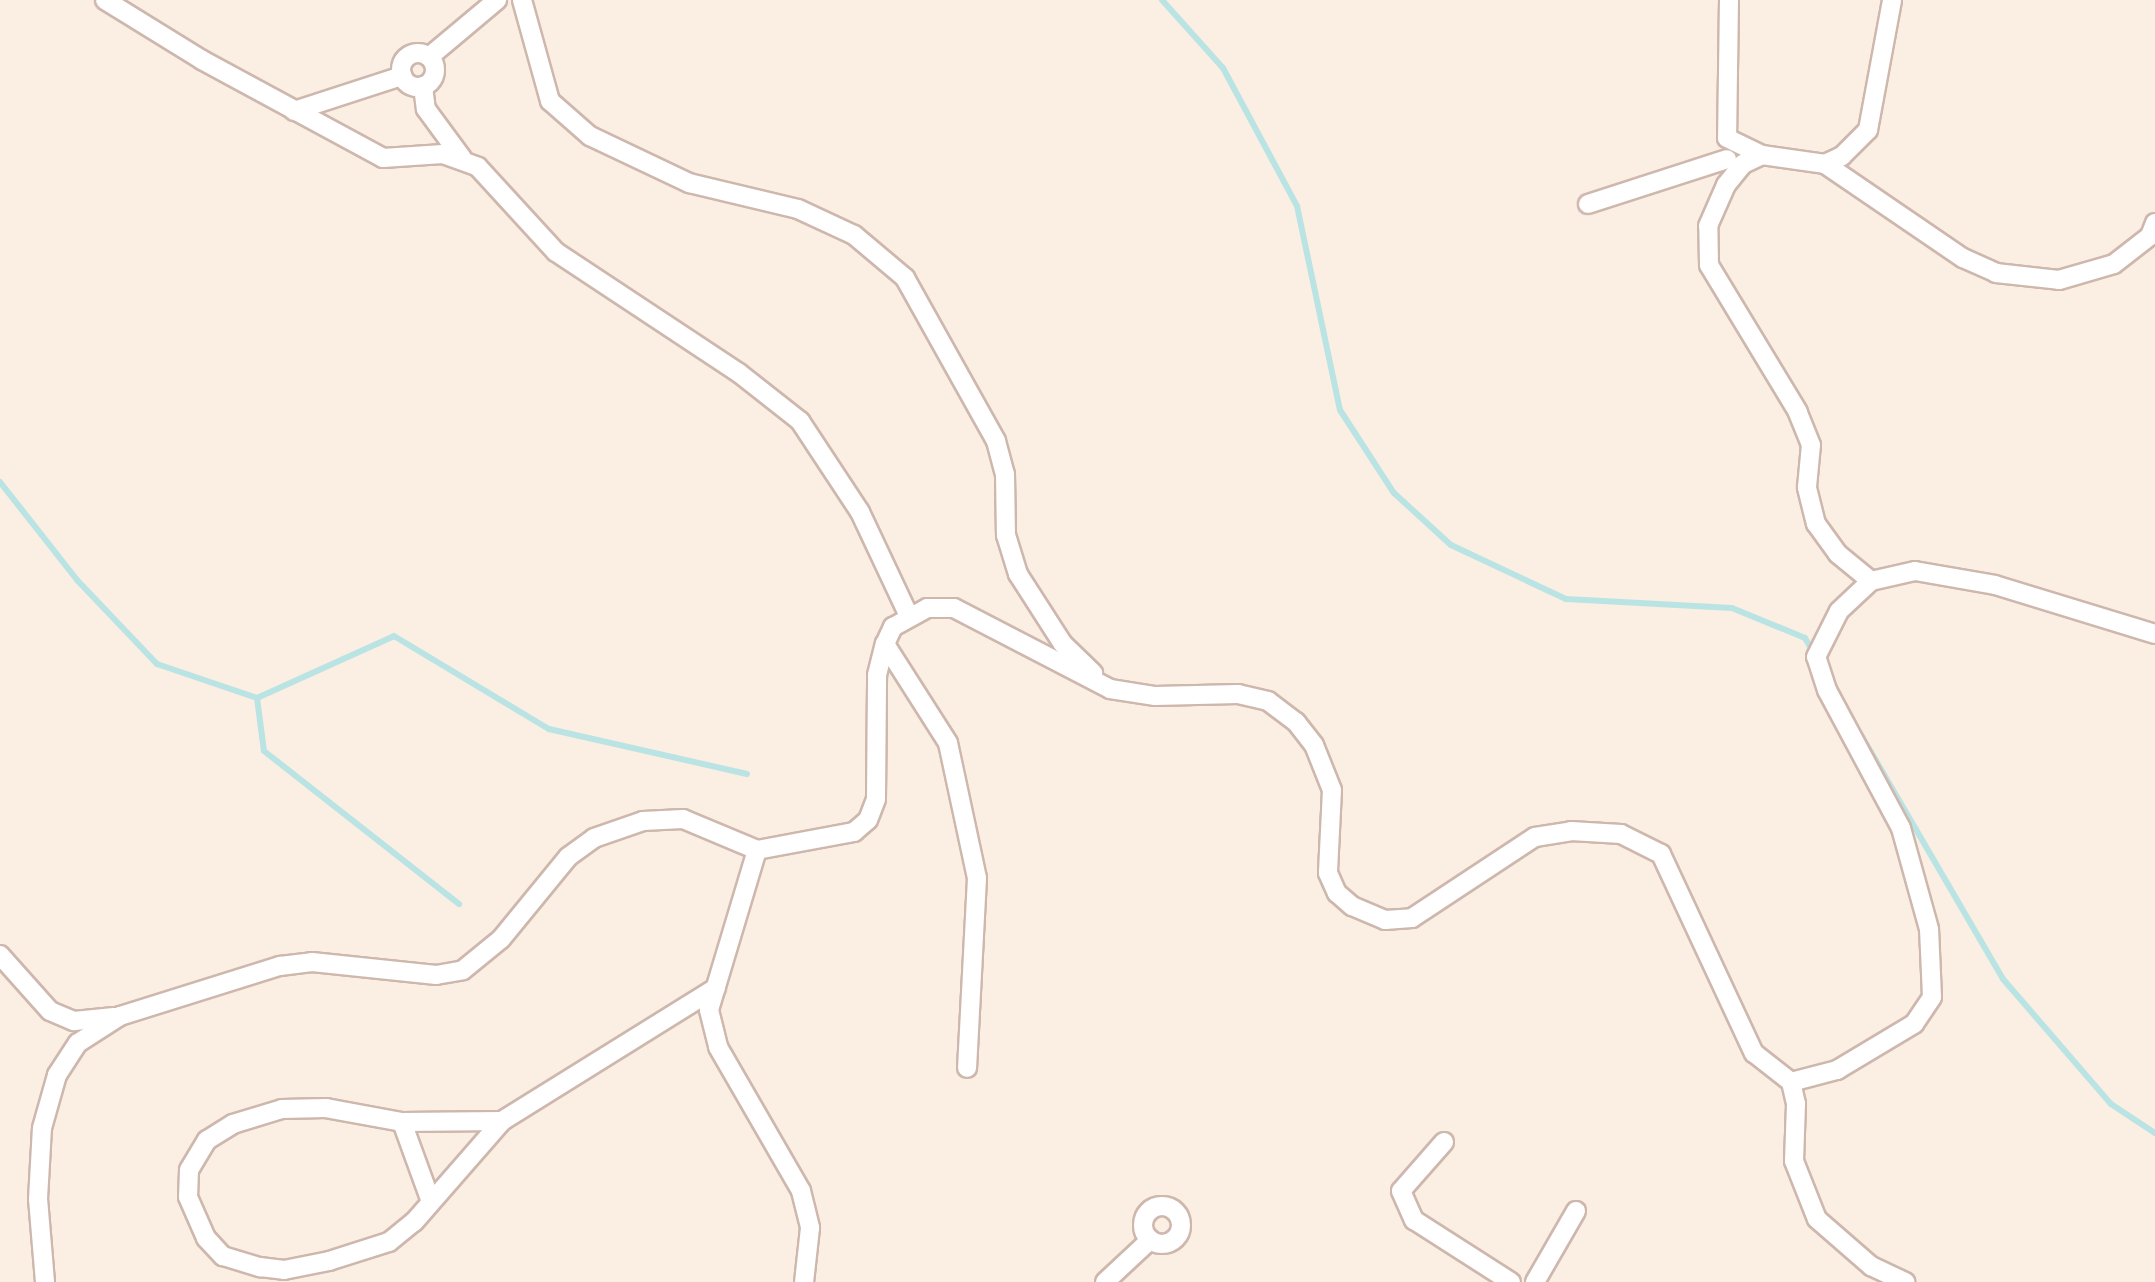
<!DOCTYPE html>
<html>
<head>
<meta charset="utf-8">
<style>
	body { margin:0 }
	#map { position:relative; width:2155px; height:1282px; overflow:hidden; background:#fbeee3; font-family:Arial,sans-serif }
	div>[style] { position:absolute }
	.stream>* { height:6px; margin:-3px; padding:0 3px; transform-origin:3px; border-radius:3px; background:#b9e4e3 }
	.roads { filter:drop-shadow(2px 0 #ceb7ad) drop-shadow(-2px 0 #ceb7ad) drop-shadow(0 2px #ceb7ad) drop-shadow(0 -2px #ceb7ad) }
	.minor>* { height:18px; margin:-9px; padding:0 9px; transform-origin:9px; border-radius:9px; background:#fff }
	.minor>.ring { margin:-9px; padding:0; box-sizing:content-box; background:none; border:18px solid #fff; border-radius:50% }
	span { translate:-50% -50%; white-space:nowrap; text-align:center; line-height:1.15; -webkit-text-stroke:6px #fef3e9; paint-order:stroke }
</style>
</head>
<body>
<div id="map">
	<div class="stream">
		<i style="left:1162px;top:0;width:91px;rotate:48.1deg"></i>
		<i style="left:1223px;top:68px;width:157px;rotate:61.8deg"></i>
		<i style="left:1297px;top:206px;width:208px;rotate:78.1deg"></i>
		<i style="left:1340px;top:410px;width:99px;rotate:57deg"></i>
		<i style="left:1394px;top:493px;width:77px;rotate:42.4deg"></i>
		<i style="left:1451px;top:545px;width:127px;rotate:25.2deg"></i>
		<i style="left:1566px;top:599px;width:166px;rotate:3.1deg"></i>
		<i style="left:1732px;top:608px;width:79px;rotate:22.3deg"></i>
		<i style="left:1805px;top:638px;width:16px;rotate:60deg"></i>
		<i style="left:0;top:482px;width:125px;rotate:51.8deg"></i>
		<i style="left:77px;top:580px;width:116px;rotate:46.4deg"></i>
		<i style="left:157px;top:664px;width:106px;rotate:18.8deg"></i>
		<i style="left:257px;top:698px;width:150px;rotate:-24.3deg"></i>
		<i style="left:394px;top:636px;width:181px;rotate:31deg"></i>
		<i style="left:549px;top:729px;width:203px;rotate:12.8deg"></i>
		<i style="left:257px;top:698px;width:53px;rotate:82.5deg"></i>
		<i style="left:264px;top:751px;width:248px;rotate:38.1deg"></i>
		<i style="left:1861px;top:735px;width:282px;rotate:59.8deg"></i>
		<i style="left:2003px;top:979px;width:165px;rotate:49.2deg"></i>
		<i style="left:2111px;top:1104px;width:53px;rotate:33.4deg"></i>
	</div>
	<div class="roads">
		<div class="minor">
			<i style="left:105px;top:0;width:114px;rotate:31.7deg"></i>
			<i style="left:202px;top:60px;width:206px;rotate:28.4deg"></i>
			<i style="left:383px;top:158px;width:60px;rotate:-3.8deg"></i>
			<i style="left:443px;top:154px;width:37px;rotate:20deg"></i>
			<i style="left:478px;top:167px;width:115px;rotate:47.5deg"></i>
			<i style="left:556px;top:252px;width:219px;rotate:33.5deg"></i>
			<i style="left:739px;top:373px;width:78px;rotate:38.2deg"></i>
			<i style="left:800px;top:421px;width:109px;rotate:56.6deg"></i>
			<i style="left:860px;top:512px;width:113px;rotate:64.8deg"></i>
			<i style="left:522px;top:0;width:105px;rotate:74.5deg"></i>
			<i style="left:550px;top:101px;width:53px;rotate:41.2deg"></i>
			<i style="left:590px;top:136px;width:110px;rotate:25.4deg"></i>
			<i style="left:689px;top:183px;width:112px;rotate:13.4deg"></i>
			<i style="left:798px;top:209px;width:62px;rotate:24.9deg"></i>
			<i style="left:854px;top:235px;width:67px;rotate:40.1deg"></i>
			<i style="left:905px;top:278px;width:187px;rotate:60.8deg"></i>
			<i style="left:996px;top:441px;width:34px;rotate:75deg"></i>
			<i style="left:1005px;top:474px;width:61px;rotate:89.1deg"></i>
			<i style="left:1006px;top:535px;width:41px;rotate:72.9deg"></i>
			<i style="left:1018px;top:574px;width:83px;rotate:57.3deg"></i>
			<i style="left:1063px;top:644px;width:42px;rotate:44deg"></i>
			<i style="left:1729px;top:0;width:138px;rotate:90.8deg"></i>
			<i style="left:1727px;top:138px;width:39px;rotate:26deg"></i>
			<i class="ring" style="left:401px;top:53px;width:16px;height:16px"></i>
			<i style="left:429px;top:57px;width:89px;rotate:-40deg"></i>
			<i style="left:423px;top:86px;width:23px;rotate:83deg"></i>
			<i style="left:426px;top:109px;width:61px;rotate:53.7deg"></i>
			<i style="left:294px;top:111px;width:114px;rotate:-18deg"></i>
			<i style="left:1825px;top:164px;width:19px;rotate:-25deg"></i>
			<i style="left:1842px;top:156px;width:37px;rotate:-45deg"></i>
			<i style="left:1868px;top:130px;width:132px;rotate:-79.5deg"></i>
			<i style="left:1588px;top:204px;width:146px;rotate:-17.9deg"></i>
			<i style="left:1871px;top:581px;width:43px;rotate:-140.7deg"></i>
			<i style="left:1838px;top:554px;width:37px;rotate:-126deg"></i>
			<i style="left:1816px;top:524px;width:38px;rotate:-104deg"></i>
			<i style="left:1807px;top:487px;width:42px;rotate:-84.6deg"></i>
			<i style="left:1811px;top:445px;width:35px;rotate:-112deg"></i>
			<i style="left:1798px;top:412px;width:172px;rotate:-121.2deg"></i>
			<i style="left:1709px;top:265px;width:39px;rotate:-91deg"></i>
			<i style="left:1708px;top:226px;width:45px;rotate:-66.3deg"></i>
			<i style="left:1726px;top:185px;width:27px;rotate:-51deg"></i>
			<i style="left:1743px;top:164px;width:21px;rotate:-25deg"></i>
			<i style="left:1762px;top:155px;width:64px;rotate:8.1deg"></i>
			<i style="left:1825px;top:164px;width:167px;rotate:34.3deg"></i>
			<i style="left:1963px;top:258px;width:36px;rotate:24deg"></i>
			<i style="left:1996px;top:273px;width:63px;rotate:6.3deg"></i>
			<i style="left:2059px;top:280px;width:57px;rotate:-16.2deg"></i>
			<i style="left:2114px;top:264px;width:46px;rotate:-37.9deg"></i>
			<i style="left:2150px;top:236px;width:14px;rotate:-69deg"></i>
			<i style="left:885px;top:644px;width:117px;rotate:57.5deg"></i>
			<i style="left:948px;top:743px;width:138px;rotate:77.9deg"></i>
			<i style="left:977px;top:878px;width:190px;rotate:93deg"></i>
			<i style="left:757px;top:850px;width:167px;rotate:106.7deg"></i>
			<i style="left:709px;top:1010px;width:38px;rotate:76deg"></i>
			<i style="left:718px;top:1047px;width:166px;rotate:60deg"></i>
			<i style="left:801px;top:1191px;width:38px;rotate:76deg"></i>
			<i style="left:810px;top:1228px;width:54px;rotate:96.3deg"></i>
			<i style="left:0;top:955px;width:75px;rotate:48.2deg"></i>
			<i style="left:50px;top:1011px;width:26px;rotate:23deg"></i>
			<i style="left:74px;top:1021px;width:40px;rotate:-5.7deg"></i>
			<i style="left:1791px;top:1082px;width:23px;rotate:77deg"></i>
			<i style="left:1796px;top:1104px;width:57px;rotate:92deg"></i>
			<i style="left:1794px;top:1161px;width:62px;rotate:68.4deg"></i>
			<i style="left:1817px;top:1219px;width:72px;rotate:41deg"></i>
			<i style="left:1871px;top:1266px;width:38px;rotate:25deg"></i>
			<i style="left:502px;top:1121px;width:100px;rotate:179.4deg"></i>
			<i style="left:402px;top:1122px;width:77px;rotate:-169.6deg"></i>
			<i style="left:326px;top:1108px;width:44px;rotate:178.7deg"></i>
			<i style="left:282px;top:1109px;width:51px;rotate:163deg"></i>
			<i style="left:233px;top:1124px;width:31px;rotate:148deg"></i>
			<i style="left:207px;top:1140px;width:35px;rotate:121deg"></i>
			<i style="left:189px;top:1170px;width:27px;rotate:92deg"></i>
			<i style="left:188px;top:1197px;width:45px;rotate:66.3deg"></i>
			<i style="left:206px;top:1238px;width:25px;rotate:47deg"></i>
			<i style="left:223px;top:1256px;width:39px;rotate:17deg"></i>
			<i style="left:260px;top:1267px;width:24px;rotate:7deg"></i>
			<i style="left:284px;top:1270px;width:46px;rotate:-11.3deg"></i>
			<i style="left:329px;top:1261px;width:63px;rotate:-17.6deg"></i>
			<i style="left:389px;top:1242px;width:32px;rotate:-39deg"></i>
			<i style="left:414px;top:1222px;width:134px;rotate:-48.9deg"></i>
			<i style="left:502px;top:1121px;width:252px;rotate:-31.9deg"></i>
			<i style="left:402px;top:1122px;width:82px;rotate:70deg"></i>
			<i style="left:1444px;top:1142px;width:65px;rotate:131.3deg"></i>
			<i style="left:1401px;top:1191px;width:32px;rotate:66deg"></i>
			<i style="left:1414px;top:1220px;width:115px;rotate:32.6deg"></i>
			<i class="ring" style="left:1143px;top:1206px;width:20px;height:20px"></i>
			<i style="left:45px;top:1282px;width:83px;rotate:-94.8deg"></i>
			<i style="left:38px;top:1199px;width:71px;rotate:-86.8deg"></i>
			<i style="left:42px;top:1128px;width:55px;rotate:-74.2deg"></i>
			<i style="left:57px;top:1075px;width:38px;rotate:-57deg"></i>
			<i style="left:78px;top:1043px;width:50px;rotate:-32.7deg"></i>
			<i style="left:120px;top:1016px;width:168px;rotate:-17.4deg"></i>
			<i style="left:280px;top:966px;width:32px;rotate:-7deg"></i>
			<i style="left:312px;top:962px;width:125px;rotate:6deg"></i>
			<i style="left:436px;top:975px;width:27px;rotate:-10deg"></i>
			<i style="left:463px;top:970px;width:49px;rotate:-39.2deg"></i>
			<i style="left:501px;top:939px;width:106px;rotate:-50.7deg"></i>
			<i style="left:568px;top:857px;width:32px;rotate:-36deg"></i>
			<i style="left:594px;top:838px;width:52px;rotate:-19.1deg"></i>
			<i style="left:643px;top:821px;width:40px;rotate:-2.9deg"></i>
			<i style="left:683px;top:819px;width:80px;rotate:22.7deg"></i>
			<i style="left:757px;top:850px;width:99px;rotate:-10.5deg"></i>
			<i style="left:854px;top:832px;width:18px;rotate:-41deg"></i>
			<i style="left:868px;top:820px;width:22px;rotate:-69deg"></i>
			<i style="left:876px;top:799px;width:124px;rotate:-89.5deg"></i>
			<i style="left:877px;top:675px;width:32px;rotate:-76deg"></i>
			<i style="left:885px;top:644px;width:19px;rotate:-65deg"></i>
			<i style="left:893px;top:627px;width:39px;rotate:-29deg"></i>
			<i style="left:927px;top:608px;width:27px"></i>
			<i style="left:954px;top:608px;width:176px;rotate:27.4deg"></i>
			<i style="left:1110px;top:689px;width:46px;rotate:8.8deg"></i>
			<i style="left:1155px;top:696px;width:83px;rotate:-1.4deg"></i>
			<i style="left:1238px;top:694px;width:31px;rotate:13deg"></i>
			<i style="left:1268px;top:701px;width:35px;rotate:37deg"></i>
			<i style="left:1296px;top:722px;width:29px;rotate:52deg"></i>
			<i style="left:1314px;top:745px;width:48px;rotate:68.2deg"></i>
			<i style="left:1332px;top:790px;width:83px;rotate:92.8deg"></i>
			<i style="left:1328px;top:873px;width:22px;rotate:66deg"></i>
			<i style="left:1337px;top:893px;width:20px;rotate:41deg"></i>
			<i style="left:1352px;top:906px;width:36px;rotate:23deg"></i>
			<i style="left:1385px;top:920px;width:27px;rotate:-4deg"></i>
			<i style="left:1412px;top:918px;width:147px;rotate:-33.4deg"></i>
			<i style="left:1535px;top:837px;width:36px;rotate:-9deg"></i>
			<i style="left:1571px;top:831px;width:50px;rotate:3.4deg"></i>
			<i style="left:1621px;top:834px;width:45px;rotate:26.6deg"></i>
			<i style="left:1661px;top:854px;width:220px;rotate:65deg"></i>
			<i style="left:1754px;top:1053px;width:47px;rotate:38.1deg"></i>
			<i style="left:1791px;top:1082px;width:48px;rotate:-14.6deg"></i>
			<i style="left:1837px;top:1070px;width:90px;rotate:-30.9deg"></i>
			<i style="left:1914px;top:1024px;width:32px;rotate:-56deg"></i>
			<i style="left:1932px;top:997px;width:68px;rotate:-92.5deg"></i>
			<i style="left:1929px;top:929px;width:105px;rotate:-105.5deg"></i>
			<i style="left:1901px;top:828px;width:157px;rotate:-118.2deg"></i>
			<i style="left:1827px;top:690px;width:35px;rotate:-108deg"></i>
			<i style="left:1816px;top:657px;width:51px;rotate:-63.4deg"></i>
			<i style="left:1839px;top:611px;width:44px;rotate:-43.2deg"></i>
			<i style="left:1871px;top:581px;width:45px;rotate:-12.8deg"></i>
			<i style="left:1915px;top:571px;width:81px;rotate:9.9deg"></i>
			<i style="left:1995px;top:585px;width:167px;rotate:17deg"></i>
			<i style="left:1105px;top:1282px;width:62px;rotate:-43deg"></i>
			<i style="left:1535px;top:1282px;width:82px;rotate:-60deg"></i>
		</div>
	</div>
</div>
</body>
</html>
